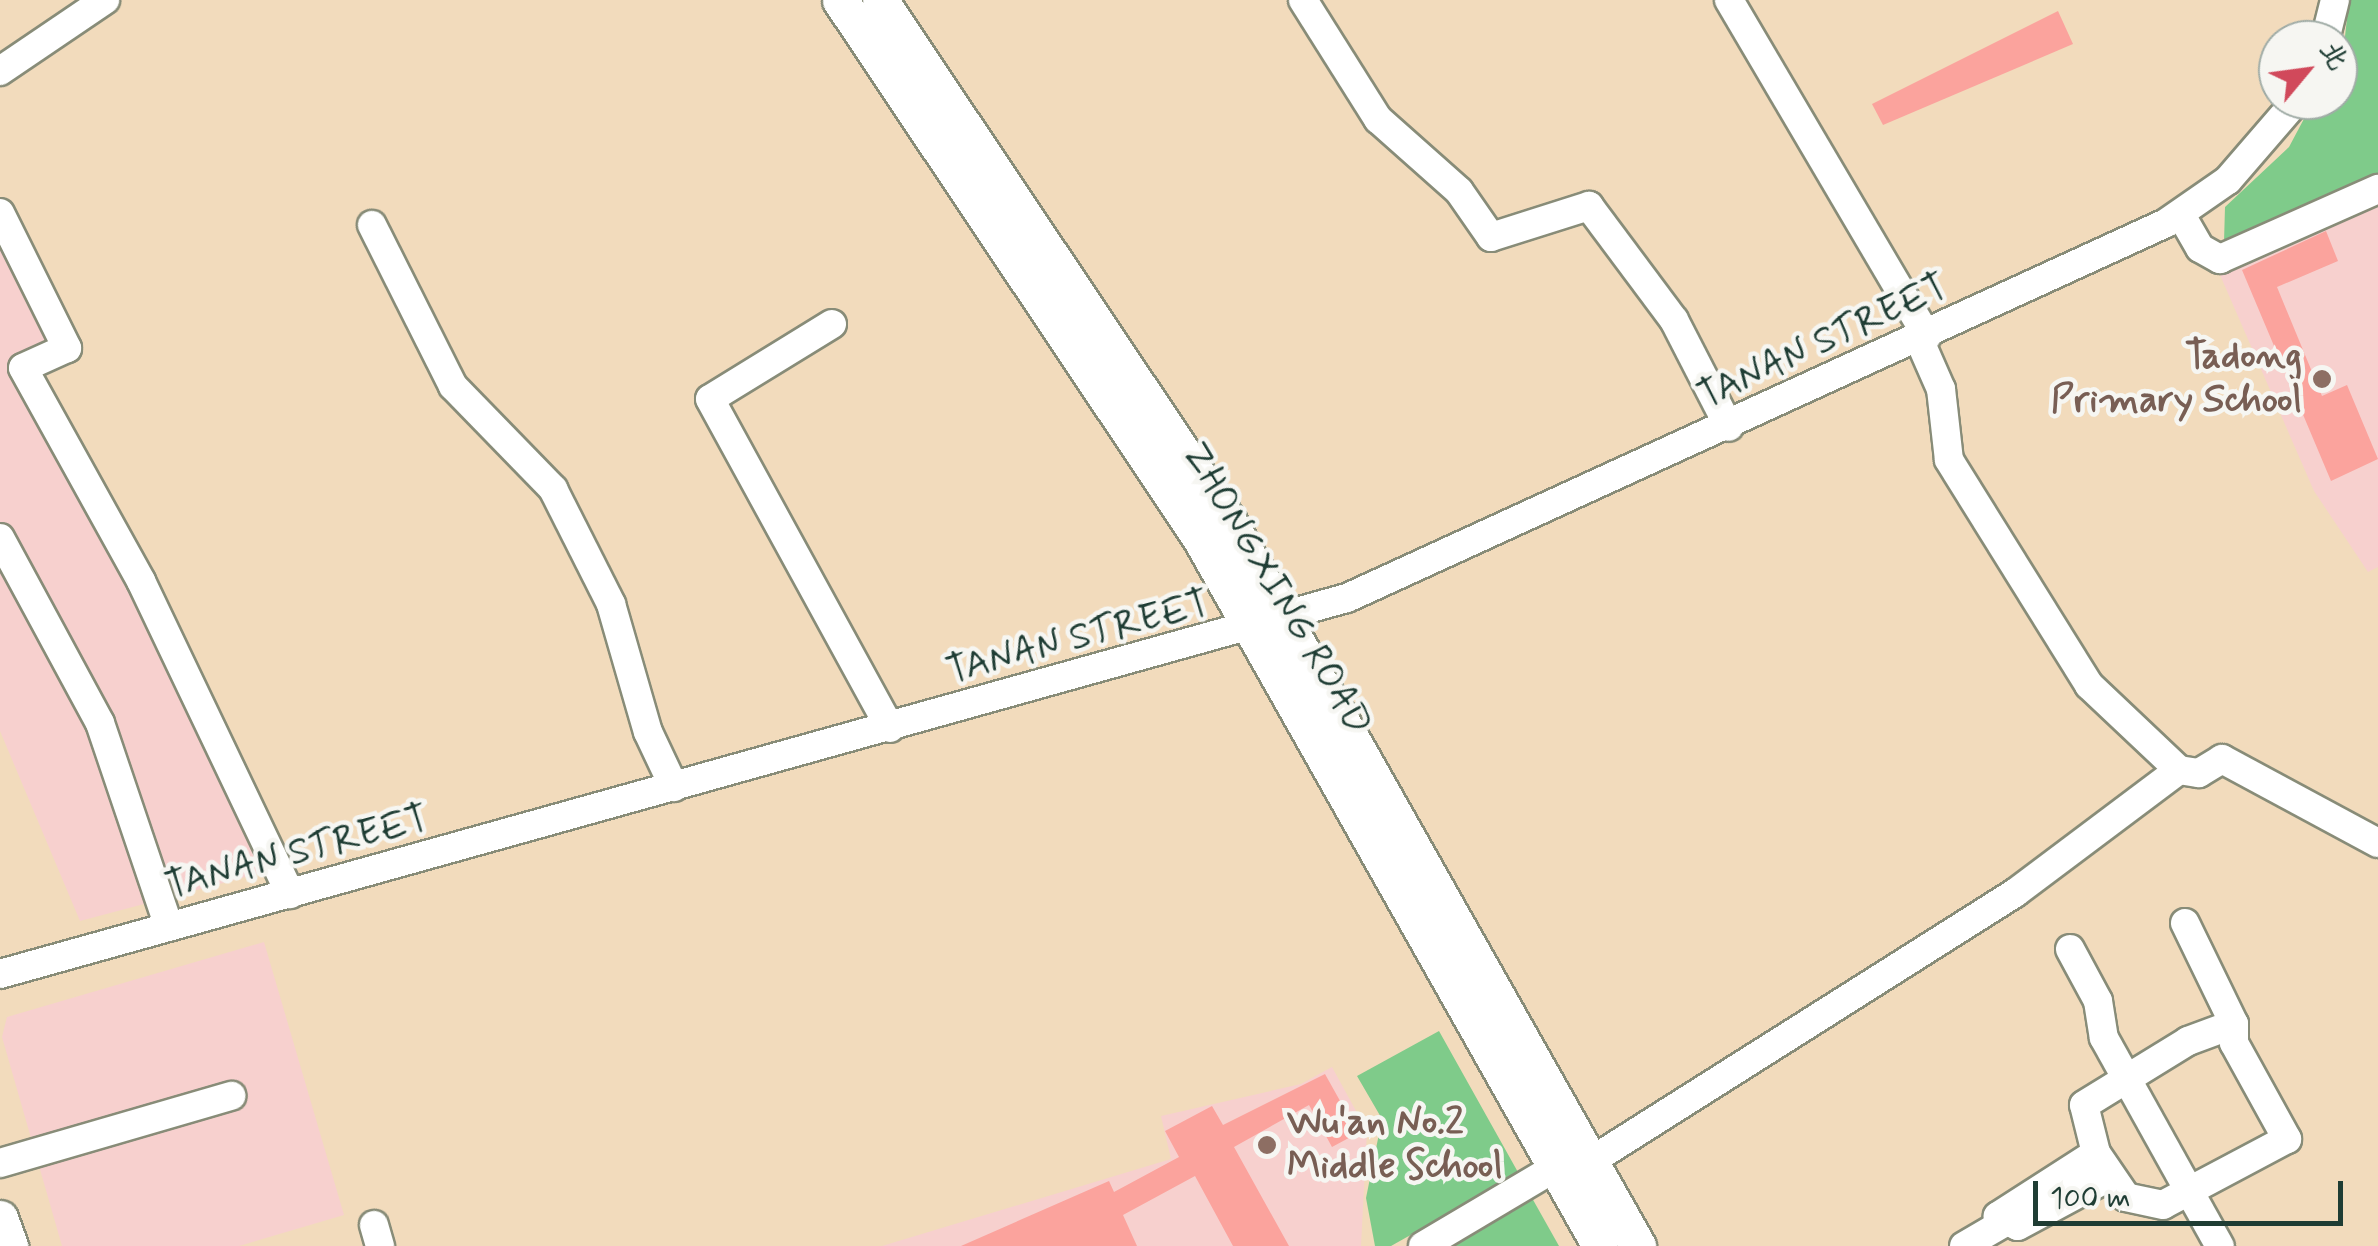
<!DOCTYPE html>
<html>
<head>
<meta charset="utf-8">
<style>
	body { margin:0 }
	#map { position:relative; width:2378px; height:1246px; overflow:hidden; background:#f2dbbc; font-family:Mynerve,"LXGW WenKai TC",sans-serif }
	div>[style] { position:absolute }
	.built>* { inset:0; background:#f7d0ce }
	.green>* { inset:0; background:#7fcb8a }
	.building>* { inset:0; background:#fba39d }
	.roads { filter:drop-shadow(2px 0 #888c78) drop-shadow(-2px 0 #888c78) drop-shadow(0 2px #888c78) drop-shadow(0 -2px #888c78) }
	.minor>* { height:28px; margin:-14px; padding:0 14px; transform-origin:14px; border-radius:14px; background:#fff }
	.major>* { height:35px; margin:-17.5px; padding:0 17.5px; transform-origin:17.5px; border-radius:17.5px; background:#fff }
	.dots>* { width:28px; height:28px; translate:-50% -50%; box-sizing:border-box; border:5px solid #f6f6f2; border-radius:50% }
	span { translate:-50% -50%; white-space:nowrap; text-align:center; line-height:1.15; -webkit-text-stroke:9px #f6f6f2; paint-order:stroke }
	.street-label { font-size:38px; color:#1f3d34 }
	.education-label { font-size:38px; color:#785e54; font-weight:700 }
	.right { translate:-100% -50%; text-align:right }
	.left { translate:0 -50%; text-align:left }
	.north { position:absolute; left:2258px; top:20px; width:100px; height:100px; box-sizing:border-box; background:#f6f6f2; border:2px solid #a0aca6; border-radius:50%; rotate:61deg; font-size:28px; font-weight:700; line-height:40px; text-align:center; color:#1f3d34 }
	.north::after { content:''; display:block; margin:auto; width:35px; height:45px; background:#d1495b; clip-path:polygon(50% 0,100% 100%,50% 72%,0 100%) }
	.scale { position:absolute; left:2033px; top:1181px; width:310px; height:45px; box-sizing:border-box; border:5px solid #1f3d34; border-top:0; padding-left:12px; font-size:30px; line-height:35px; white-space:nowrap; color:#1f3d34; -webkit-text-stroke:8px #f6f6f2; paint-order:stroke }
</style>
</head>
<body>
<div id="map">
	<div class="built">
		<i style="clip-path:polygon(2378px 200px,2378px 567px,2368px 572px,2314px 491px,2217px 268px)"></i>
		<i style="clip-path:polygon(0 230px,61px 343px,15px 369px,164px 644px,259px 842px,264px 872px,80px 921px,0 731px)"></i>
		<i style="clip-path:polygon(264px 942px,344px 1215px,239px 1246px,62px 1246px,2px 1037px,7px 1017px)"></i>
		<i style="clip-path:polygon(1332px 1067px,1367px 1131px,1361px 1246px,882px 1246px,1171px 1159px,1161px 1116px,1301px 1084px)"></i>
	</div>
	<div class="green">
		<i style="clip-path:polygon(2349px 0,2378px 0,2378px 178px,2224px 242px,2225px 207px,2289px 147px,2314px 100px,2338px 100px)"></i>
		<i style="clip-path:polygon(1439px 1031px,1519px 1174px,1391px 1246px,1375px 1246px,1366px 1198px,1382px 1119px,1357px 1076px)"></i>
		<i style="clip-path:polygon(1532px 1198px,1559px 1246px,1446px 1246px)"></i>
	</div>
	<div class="building">
		<i style="clip-path:polygon(2058px 11px,2073px 44px,1883px 125px,1872px 104px)"></i>
		<i style="clip-path:polygon(2326px 231px,2338px 261px,2277px 287px,2322px 396px,2347px 385px,2378px 459px,2331px 481px,2242px 270px)"></i>
		<i style="clip-path:polygon(1325px 1074px,1358px 1133px,1332px 1147px,1309px 1105px,1234px 1147px,1289px 1246px,1233px 1246px,1195px 1176px,1123px 1215px,1137px 1246px,961px 1246px,1109px 1181px,1114px 1192px,1179px 1157px,1165px 1131px,1212px 1106px,1223px 1125px)"></i>
	</div>
	<div class="roads">
		<div class="minor">
			<i style="left:1303px;top:0;width:141px;rotate:57.8deg"></i>
			<i style="left:1378px;top:119px;width:108px;rotate:41.6deg"></i>
			<i style="left:1459px;top:191px;width:56px;rotate:55.2deg"></i>
			<i style="left:1491px;top:237px;width:103px;rotate:-17.6deg"></i>
			<i style="left:1589px;top:206px;width:142px;rotate:53.3deg"></i>
			<i style="left:1674px;top:320px;width:120px;rotate:62.8deg"></i>
			<i style="left:1729px;top:0;width:390px;rotate:59.5deg"></i>
			<i style="left:2325px;top:40px;width:41px;rotate:-76deg"></i>
			<i style="left:0;top:71px;width:127px;rotate:-34.1deg"></i>
			<i style="left:0;top:213px;width:151px;rotate:63.6deg"></i>
			<i style="left:67px;top:348px;width:48px;rotate:155.6deg"></i>
			<i style="left:23px;top:368px;width:244px;rotate:61deg"></i>
			<i style="left:141px;top:581px;width:347px;rotate:64.5deg"></i>
			<i style="left:2181px;top:215px;width:38px;rotate:60deg"></i>
			<i style="left:2200px;top:248px;width:23px;rotate:29deg"></i>
			<i style="left:2220px;top:259px;width:173px;rotate:-23.9deg"></i>
			<i style="left:372px;top:225px;width:180px;rotate:63.3deg"></i>
			<i style="left:453px;top:386px;width:144px;rotate:45.8deg"></i>
			<i style="left:553px;top:489px;width:129px;rotate:63.2deg"></i>
			<i style="left:611px;top:604px;width:133px;rotate:73.9deg"></i>
			<i style="left:648px;top:732px;width:61px;rotate:64.7deg"></i>
			<i style="left:832px;top:324px;width:143px;rotate:148.4deg"></i>
			<i style="left:710px;top:399px;width:375px;rotate:61.3deg"></i>
			<i style="left:1919px;top:339px;width:55px;rotate:66.3deg"></i>
			<i style="left:1941px;top:389px;width:71px;rotate:83.6deg"></i>
			<i style="left:1949px;top:460px;width:265px;rotate:58.1deg"></i>
			<i style="left:2089px;top:685px;width:124px;rotate:43.4deg"></i>
			<i style="left:2179px;top:770px;width:20px;rotate:9deg"></i>
			<i style="left:2199px;top:773px;width:27px;rotate:-31deg"></i>
			<i style="left:2222px;top:759px;width:177px;rotate:28.3deg"></i>
			<i style="left:0;top:538px;width:210px;rotate:61.6deg"></i>
			<i style="left:100px;top:723px;width:215px;rotate:71.3deg"></i>
			<i style="left:2185px;top:923px;width:112px;rotate:64.1deg"></i>
			<i style="left:2234px;top:1024px;width:19px;rotate:90deg"></i>
			<i style="left:2234px;top:1043px;width:110px;rotate:61.1deg"></i>
			<i style="left:2287px;top:1139px;width:140px;rotate:152deg"></i>
			<i style="left:2163px;top:1205px;width:38px;rotate:-168deg"></i>
			<i style="left:2126px;top:1197px;width:53px;rotate:-124.3deg"></i>
			<i style="left:2096px;top:1153px;width:49px;rotate:-104deg"></i>
			<i style="left:2084px;top:1105px;width:122px;rotate:-31.6deg"></i>
			<i style="left:2188px;top:1041px;width:49px;rotate:-20.3deg"></i>
			<i style="left:2070px;top:949px;width:59px;rotate:61.7deg"></i>
			<i style="left:2098px;top:1001px;width:37px;rotate:81deg"></i>
			<i style="left:2104px;top:1038px;width:238px;rotate:60.9deg"></i>
			<i style="left:0;top:974px;width:1398px;rotate:-15.6deg"></i>
			<i style="left:1347px;top:598px;width:901px;rotate:-24.6deg"></i>
			<i style="left:2166px;top:223px;width:75px;rotate:-34.7deg"></i>
			<i style="left:2228px;top:180px;width:106px;rotate:-49.2deg"></i>
			<i style="left:2096px;top:1153px;width:117px;rotate:147.3deg"></i>
			<i style="left:1998px;top:1216px;width:22px;rotate:27deg"></i>
			<i style="left:2018px;top:1226px;width:103px;rotate:-28.3deg"></i>
			<i style="left:1591px;top:1161px;width:502px;rotate:-32.3deg"></i>
			<i style="left:2015px;top:893px;width:205px;rotate:-36.9deg"></i>
			<i style="left:0;top:1163px;width:241px;rotate:-16.2deg"></i>
			<i style="left:374px;top:1225px;width:22px;rotate:74deg"></i>
			<i style="left:1423px;top:1246px;width:155px;rotate:-30.7deg"></i>
			<i style="left:1964px;top:1246px;width:44px;rotate:-30.1deg"></i>
		</div>
		<div class="major">
			<i style="left:840px;top:0;width:647px;rotate:56.21deg"></i>
			<i style="left:1200px;top:538px;width:813px;rotate:60.53deg"></i>
			<i style="left:880px;top:0;width:626px;rotate:56.21deg"></i>
			<i style="left:1228px;top:520px;width:834px;rotate:60.54deg"></i>
			<i style="left:0;top:1218px;width:30px;rotate:70deg"></i>
		</div>
	</div>
	<div class="dots">
		<i style="left:2322px;top:379px;background:#8d6e63"></i>
		<i style="left:1267px;top:1145px;background:#8d6e63"></i>
	</div>
	<div class="street-label">
		<span style="left:1823px;top:342px;rotate:-25deg">TANAN STREET</span>
		<span style="left:1276px;top:589px;rotate:59deg">ZHONGXING ROAD</span>
		<span style="left:1078px;top:638px;rotate:-15deg">TANAN STREET</span>
		<span style="left:297px;top:853px;rotate:-15deg">TANAN STREET</span>
	</div>
	<div class="education-label">
		<span class="right" style="left:2302px;top:379px">Tadong<br>Primary School</span>
		<span class="left" style="left:1287px;top:1145px">Wu'an No.2<br>Middle School</span>
	</div>
	<div class="north">北</div>
	<div class="scale">100 m</div>
</div>
</body>
</html>
